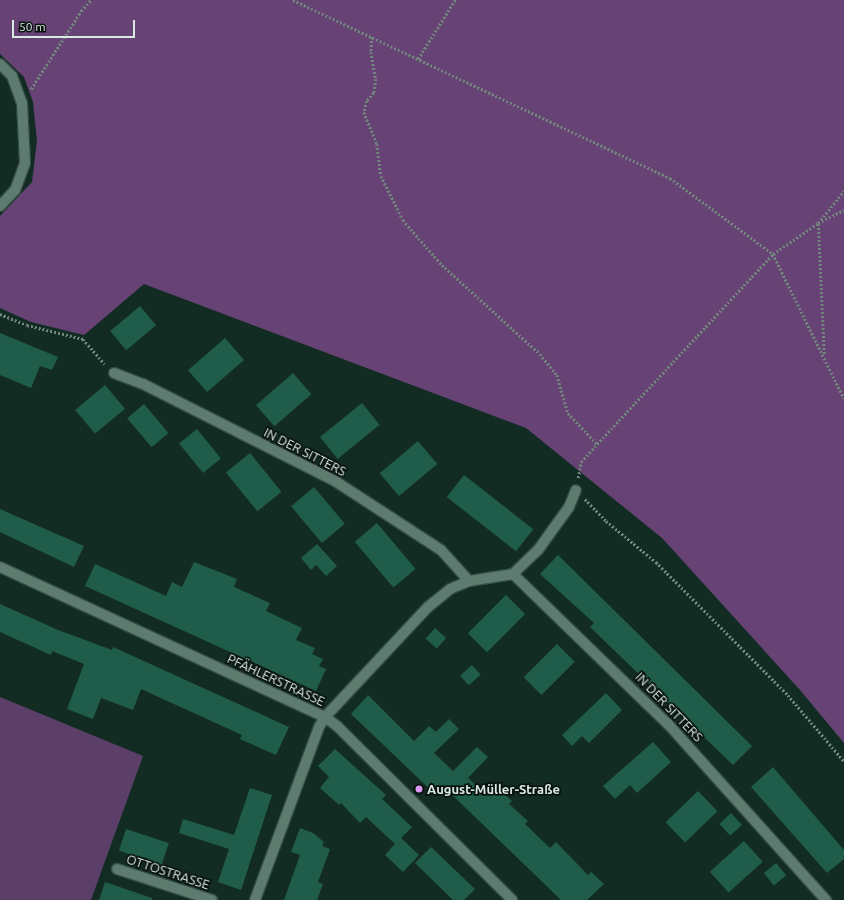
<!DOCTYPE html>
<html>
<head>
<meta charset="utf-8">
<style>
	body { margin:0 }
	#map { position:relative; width:844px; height:900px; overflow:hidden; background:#132c23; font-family:Ubuntu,sans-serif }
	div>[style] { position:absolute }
	.green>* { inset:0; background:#5c3f68 }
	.forest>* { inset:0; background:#664374 }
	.building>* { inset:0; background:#205c4a; transform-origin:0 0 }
	.path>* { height:2.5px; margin-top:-1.25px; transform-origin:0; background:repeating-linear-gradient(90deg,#72867e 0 2px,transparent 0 4px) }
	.roads { filter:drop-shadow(1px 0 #334a42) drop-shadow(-1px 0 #334a42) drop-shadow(0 1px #334a42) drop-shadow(0 -1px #334a42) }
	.minor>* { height:10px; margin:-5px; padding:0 5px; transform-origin:5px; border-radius:5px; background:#5d7b6f }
	.dots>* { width:11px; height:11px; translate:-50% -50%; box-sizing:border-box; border:2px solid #07120e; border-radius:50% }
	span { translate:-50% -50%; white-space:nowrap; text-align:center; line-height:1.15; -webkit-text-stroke:3.5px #07120e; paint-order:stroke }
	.street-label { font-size:13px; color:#dbe9e3 }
	.poi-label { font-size:13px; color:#dbe9e3; font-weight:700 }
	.left { translate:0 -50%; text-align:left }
	.scale { position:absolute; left:12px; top:20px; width:123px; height:18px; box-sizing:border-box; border:2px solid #dbe9e3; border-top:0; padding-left:5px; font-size:12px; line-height:14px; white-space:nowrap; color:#dbe9e3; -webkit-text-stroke:3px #07120e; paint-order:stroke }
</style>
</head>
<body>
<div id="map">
	<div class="green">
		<i style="clip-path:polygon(0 697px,143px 756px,91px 900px,0 900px)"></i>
	</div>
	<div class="forest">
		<i style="clip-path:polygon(0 0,844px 0,844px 743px,800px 690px,662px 538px,526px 428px,144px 284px,84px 335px,31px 322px,0 308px,0 216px,32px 182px,37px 141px,33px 102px,24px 77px,0 54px)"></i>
	</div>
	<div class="building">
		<i style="left:140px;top:306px;width:25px;height:39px;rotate:50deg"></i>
		<i style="clip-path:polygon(0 333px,58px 357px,52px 370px,40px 366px,31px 388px,0 375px)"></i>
		<i style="left:225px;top:338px;width:29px;height:49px;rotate:49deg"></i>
		<i style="left:293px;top:373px;width:28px;height:49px;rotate:49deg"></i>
		<i style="left:105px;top:385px;width:31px;height:39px;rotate:50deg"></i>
		<i style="left:362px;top:403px;width:28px;height:54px;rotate:51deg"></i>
		<i style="left:144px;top:404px;width:38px;height:22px;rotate:50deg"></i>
		<i style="left:197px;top:429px;width:38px;height:23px;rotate:51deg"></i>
		<i style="left:418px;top:441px;width:30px;height:50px;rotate:50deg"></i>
		<i style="left:250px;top:453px;width:50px;height:31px;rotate:51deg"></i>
		<i style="left:464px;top:475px;width:88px;height:28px;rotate:38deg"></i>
		<i style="left:314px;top:487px;width:48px;height:30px;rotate:50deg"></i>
		<i style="clip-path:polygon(0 509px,84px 546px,74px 567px,0 532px)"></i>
		<i style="left:377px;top:523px;width:60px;height:29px;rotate:50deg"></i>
		<i style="clip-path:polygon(317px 544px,337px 566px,326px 576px,316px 565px,311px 570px,301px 558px)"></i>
		<i style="clip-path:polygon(558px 555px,752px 746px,733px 765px,590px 627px,594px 623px,540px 574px)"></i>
		<i style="clip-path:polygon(194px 562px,237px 579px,234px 587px,270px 603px,266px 611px,302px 628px,296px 640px,315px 648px,312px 654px,323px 659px,319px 666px,326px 669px,316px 691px,85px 586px,95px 564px,166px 596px,172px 582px,182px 587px)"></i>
		<i style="left:506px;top:595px;width:27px;height:54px;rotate:45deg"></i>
		<i style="clip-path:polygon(0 604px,58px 630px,112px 650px,113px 647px,289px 727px,276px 755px,240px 739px,242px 735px,141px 689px,133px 710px,101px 698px,93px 719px,67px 709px,84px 664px,52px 651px,51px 655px,0 632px)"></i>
		<i style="left:435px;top:628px;width:15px;height:14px;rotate:42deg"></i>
		<i style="left:557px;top:644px;width:25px;height:47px;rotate:45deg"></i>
		<i style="left:472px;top:665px;width:13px;height:16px;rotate:48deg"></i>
		<i style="clip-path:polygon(606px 693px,622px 710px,589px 743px,582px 736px,572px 746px,562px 735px)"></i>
		<i style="clip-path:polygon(368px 695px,414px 741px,429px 726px,436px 732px,449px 719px,459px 729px,434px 753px,453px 771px,477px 747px,488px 757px,468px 778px,488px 796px,497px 787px,512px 801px,509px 804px,528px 821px,525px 824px,550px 848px,556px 842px,588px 875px,591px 872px,604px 884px,587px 900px,561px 900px,445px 788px,437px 796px,351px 714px)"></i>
		<i style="clip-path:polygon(653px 742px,671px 762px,637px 793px,630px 785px,615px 799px,603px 786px)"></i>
		<i style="clip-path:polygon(335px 749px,386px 795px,382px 799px,412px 827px,401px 838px,419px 855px,403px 872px,385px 855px,395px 844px,366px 817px,360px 823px,341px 803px,339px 805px,320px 788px,329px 777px,318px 766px)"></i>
		<i style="clip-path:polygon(773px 767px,844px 850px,844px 859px,827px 873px,751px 787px)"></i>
		<i style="clip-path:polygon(250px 788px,272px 795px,241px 890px,218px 882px,229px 849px,179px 833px,183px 819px,234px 835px)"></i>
		<i style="left:698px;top:791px;width:28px;height:45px;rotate:46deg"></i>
		<i style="left:731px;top:813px;width:16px;height:16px;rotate:47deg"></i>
		<i style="clip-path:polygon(300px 828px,313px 833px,324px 842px,322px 846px,330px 849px,318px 882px,323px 884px,317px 900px,284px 900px,300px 855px,291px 852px)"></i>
		<i style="left:126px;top:829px;width:45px;height:23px;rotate:18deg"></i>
		<i style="left:744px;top:841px;width:28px;height:46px;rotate:48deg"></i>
		<i style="clip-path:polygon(431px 847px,475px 889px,464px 900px,453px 900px,415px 863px)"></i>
		<i style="left:776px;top:863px;width:16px;height:16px;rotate:50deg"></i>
		<i style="clip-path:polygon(105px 882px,152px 898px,152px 900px,99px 900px)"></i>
	</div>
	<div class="path">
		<i style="left:293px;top:0;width:417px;rotate:25.3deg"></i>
		<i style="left:670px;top:178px;width:128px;rotate:36.4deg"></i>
		<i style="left:773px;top:254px;width:161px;rotate:63.8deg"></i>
		<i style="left:372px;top:37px;width:15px;rotate:94deg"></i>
		<i style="left:371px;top:52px;width:27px;rotate:80deg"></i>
		<i style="left:376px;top:79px;width:14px;rotate:98deg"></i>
		<i style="left:374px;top:93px;width:11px;rotate:131deg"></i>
		<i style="left:367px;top:101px;width:11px;rotate:105deg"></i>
		<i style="left:364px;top:112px;width:35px;rotate:68deg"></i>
		<i style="left:377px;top:144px;width:32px;rotate:83deg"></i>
		<i style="left:381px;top:176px;width:49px;rotate:63.4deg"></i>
		<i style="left:403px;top:220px;width:60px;rotate:49.1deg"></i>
		<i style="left:442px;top:265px;width:132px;rotate:42.2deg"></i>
		<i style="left:540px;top:354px;width:27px;rotate:51deg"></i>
		<i style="left:557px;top:375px;width:40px;rotate:74deg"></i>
		<i style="left:568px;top:413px;width:42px;rotate:46.9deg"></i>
		<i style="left:418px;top:59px;width:70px;rotate:-57.9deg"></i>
		<i style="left:31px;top:89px;width:93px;rotate:-57.3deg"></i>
		<i style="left:81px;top:11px;width:15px;rotate:-48deg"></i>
		<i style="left:0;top:314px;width:29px;rotate:22deg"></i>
		<i style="left:27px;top:325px;width:58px;rotate:14deg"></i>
		<i style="left:83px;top:339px;width:33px;rotate:49deg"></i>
		<i style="left:824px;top:354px;width:131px;rotate:-92.6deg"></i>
		<i style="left:818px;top:223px;width:29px;rotate:-27deg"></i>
		<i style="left:578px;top:478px;width:16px;rotate:-79deg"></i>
		<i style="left:581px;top:462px;width:24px;rotate:-48deg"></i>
		<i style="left:597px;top:444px;width:259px;rotate:-47.2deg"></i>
		<i style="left:773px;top:254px;width:55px;rotate:-34.6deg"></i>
		<i style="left:818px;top:223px;width:41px;rotate:-50.9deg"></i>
		<i style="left:585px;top:499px;width:30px;rotate:46deg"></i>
		<i style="left:606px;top:521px;width:65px;rotate:39.4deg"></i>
		<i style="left:656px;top:562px;width:187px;rotate:45.2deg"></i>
		<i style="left:788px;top:695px;width:87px;rotate:49.7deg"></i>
	</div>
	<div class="roads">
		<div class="minor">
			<i style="left:0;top:64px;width:17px;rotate:45deg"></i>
			<i style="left:12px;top:76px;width:29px;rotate:70deg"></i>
			<i style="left:22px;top:103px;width:60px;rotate:87.1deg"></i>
			<i style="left:25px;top:163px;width:29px;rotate:110deg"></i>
			<i style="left:15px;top:190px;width:22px;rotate:133deg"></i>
			<i style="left:114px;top:373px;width:31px;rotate:21deg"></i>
			<i style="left:143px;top:384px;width:215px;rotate:26.8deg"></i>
			<i style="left:335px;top:481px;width:126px;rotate:33.1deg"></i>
			<i style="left:441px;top:550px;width:42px;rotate:47.9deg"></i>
			<i style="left:0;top:567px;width:358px;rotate:24.8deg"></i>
			<i style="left:325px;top:717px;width:15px;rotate:37deg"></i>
			<i style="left:337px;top:726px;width:247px;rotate:44.8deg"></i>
			<i style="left:513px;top:574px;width:35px;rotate:-44deg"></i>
			<i style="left:538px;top:550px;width:53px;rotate:-54.2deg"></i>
			<i style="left:569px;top:507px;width:18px;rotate:-68deg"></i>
			<i style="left:117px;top:869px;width:100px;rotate:18.1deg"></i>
			<i style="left:255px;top:900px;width:184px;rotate:-69.7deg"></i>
			<i style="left:319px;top:727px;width:12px;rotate:-59deg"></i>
			<i style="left:325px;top:717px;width:151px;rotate:-46.9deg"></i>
			<i style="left:428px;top:607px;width:28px;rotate:-39deg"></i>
			<i style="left:450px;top:589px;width:21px;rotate:-23deg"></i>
			<i style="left:469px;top:581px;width:45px;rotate:-9deg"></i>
			<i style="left:513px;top:574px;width:216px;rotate:44.1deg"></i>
			<i style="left:668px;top:724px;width:237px;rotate:48.1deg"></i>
		</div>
	</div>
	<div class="dots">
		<i style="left:419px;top:789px;background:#db99f5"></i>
	</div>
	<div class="street-label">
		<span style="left:305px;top:452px;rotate:27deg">IN DER SITTERS</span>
		<span style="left:276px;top:680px;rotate:25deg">PFÄHLERSTRASSE</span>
		<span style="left:669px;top:707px;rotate:46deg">IN DER SITTERS</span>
		<span style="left:168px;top:872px;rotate:18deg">OTTOSTRASSE</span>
	</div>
	<div class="poi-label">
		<span class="left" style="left:427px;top:789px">August-Müller-Straße</span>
	</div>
	<div class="scale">50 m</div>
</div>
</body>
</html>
